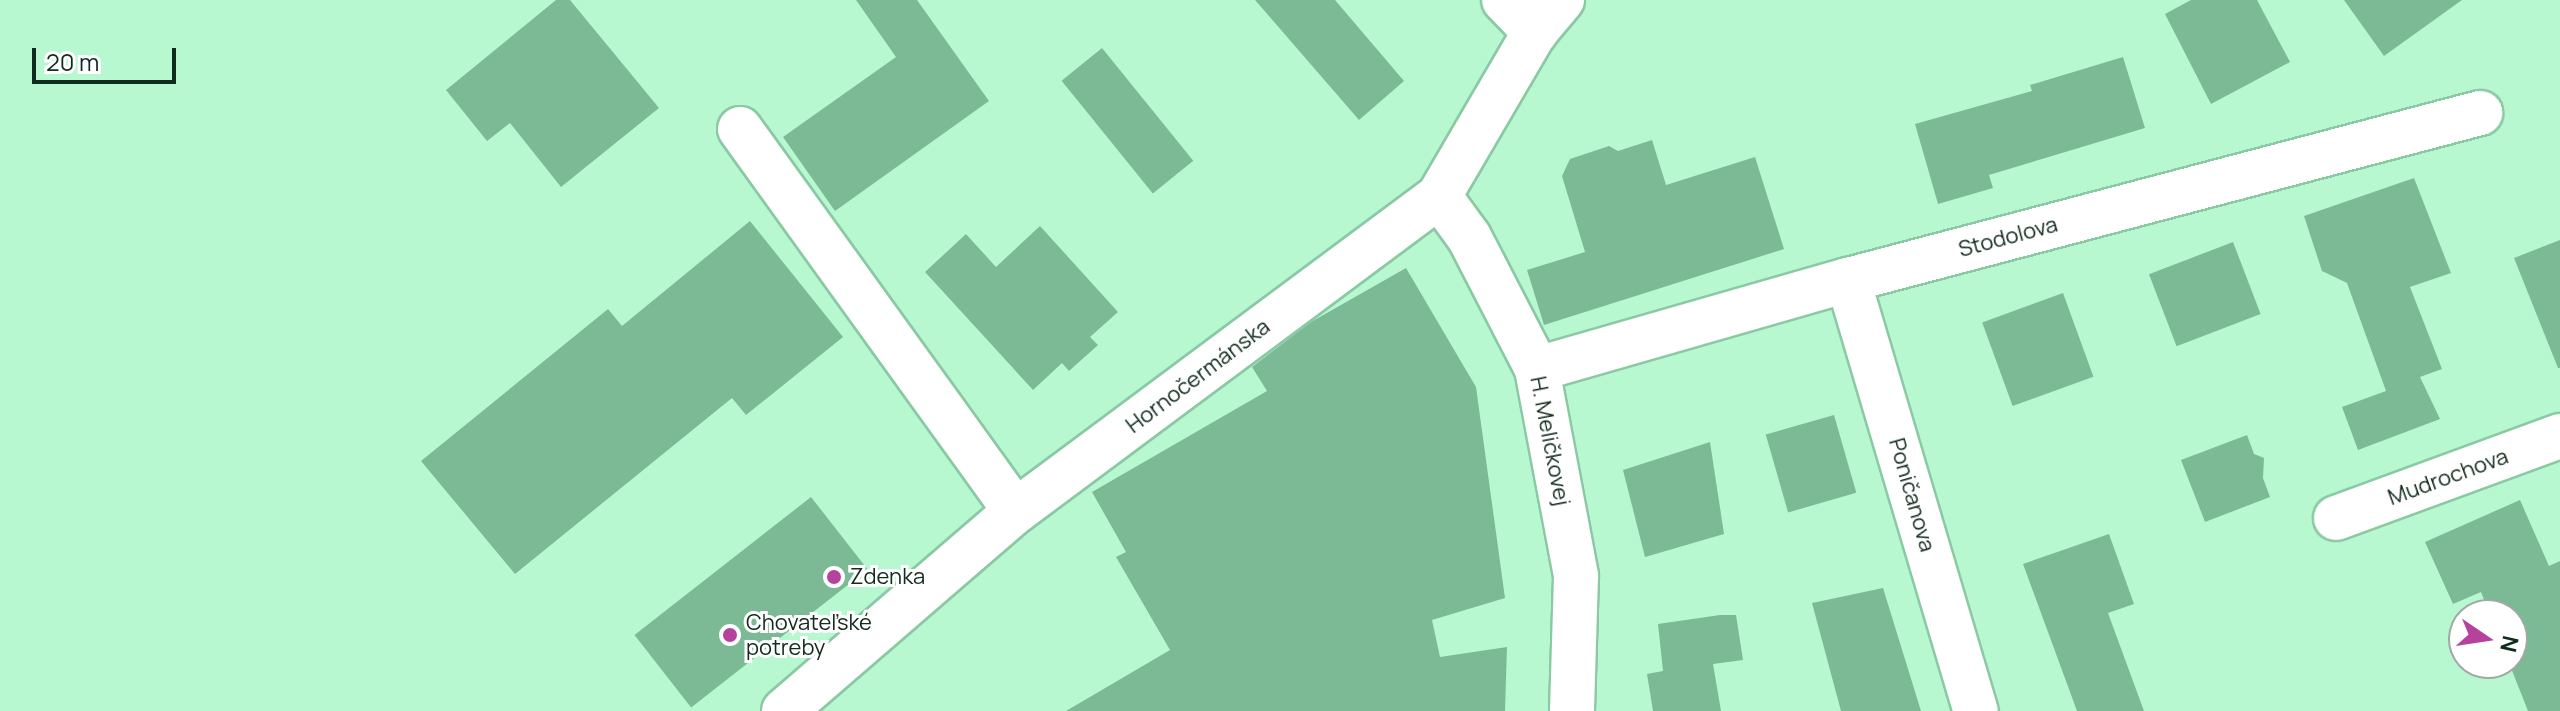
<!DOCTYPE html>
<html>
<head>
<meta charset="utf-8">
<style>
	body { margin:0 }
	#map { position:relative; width:2560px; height:711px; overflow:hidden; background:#b8f8d1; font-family:Manrope,sans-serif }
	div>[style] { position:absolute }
	.building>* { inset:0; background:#7bba95; transform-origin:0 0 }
	.roads { filter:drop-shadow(2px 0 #8ac9a3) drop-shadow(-2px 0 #8ac9a3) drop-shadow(0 2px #8ac9a3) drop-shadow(0 -2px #8ac9a3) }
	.street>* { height:44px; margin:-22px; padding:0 22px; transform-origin:22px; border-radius:22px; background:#fff }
	.dots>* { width:22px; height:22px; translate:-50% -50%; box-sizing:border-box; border:4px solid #fff; border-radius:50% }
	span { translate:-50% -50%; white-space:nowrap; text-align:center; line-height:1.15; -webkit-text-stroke:6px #fff; paint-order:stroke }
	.street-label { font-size:22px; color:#112b1d }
	.poi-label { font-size:22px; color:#112b1d }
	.left { translate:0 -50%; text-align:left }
	.north { position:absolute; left:2448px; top:599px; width:80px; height:80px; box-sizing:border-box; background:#fff; border:2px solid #a0aaa5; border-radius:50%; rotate:103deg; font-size:22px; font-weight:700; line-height:32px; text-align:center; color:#112b1d }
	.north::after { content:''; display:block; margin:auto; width:28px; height:36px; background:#b5429c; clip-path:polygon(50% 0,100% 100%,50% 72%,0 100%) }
	.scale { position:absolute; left:32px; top:48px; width:144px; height:36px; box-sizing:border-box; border:4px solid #112b1d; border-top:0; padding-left:10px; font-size:24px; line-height:28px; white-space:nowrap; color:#112b1d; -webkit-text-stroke:6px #fff; paint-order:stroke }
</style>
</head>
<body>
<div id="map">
	<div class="building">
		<i style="clip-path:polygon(556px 0,570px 0,659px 108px,561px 187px,510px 123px,487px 141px,446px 90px)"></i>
		<i style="clip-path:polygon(856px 0,917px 0,989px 101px,835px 211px,783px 137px,896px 57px)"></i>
		<i style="clip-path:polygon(1255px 0,1335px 0,1404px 81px,1359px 120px)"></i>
		<i style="clip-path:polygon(2191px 0,2257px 0,2290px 62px,2211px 104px,2165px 14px)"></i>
		<i style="clip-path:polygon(2344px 0,2462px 0,2384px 56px)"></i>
		<i style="left:1102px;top:48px;width:145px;height:52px;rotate:51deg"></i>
		<i style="clip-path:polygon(2123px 57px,2145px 128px,1989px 175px,1993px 188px,1938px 204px,1915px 124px,2032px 91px,2030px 85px)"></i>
		<i style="clip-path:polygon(1652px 140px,1666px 185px,1755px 157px,1784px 249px,1544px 325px,1527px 270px,1585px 252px,1562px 176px,1570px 159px,1609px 146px,1618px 151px)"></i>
		<i style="clip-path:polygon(2414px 178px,2451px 273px,2410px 287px,2442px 369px,2420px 377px,2440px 419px,2358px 450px,2342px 407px,2386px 391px,2347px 283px,2322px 271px,2304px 216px)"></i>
		<i style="clip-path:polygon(750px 221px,843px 337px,746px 415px,732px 398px,515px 574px,421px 461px,608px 309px,622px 326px)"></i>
		<i style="clip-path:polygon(1040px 226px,1118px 312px,1090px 337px,1098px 345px,1069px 371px,1062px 363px,1033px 390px,925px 272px,966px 234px,996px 267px)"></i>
		<i style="clip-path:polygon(2560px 240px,2560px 368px,2558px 368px,2514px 258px)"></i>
		<i style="left:2233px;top:242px;width:77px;height:90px;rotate:69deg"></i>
		<i style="clip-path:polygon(1406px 268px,1476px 387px,1505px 598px,1432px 620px,1440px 657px,1507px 647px,1505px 711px,1066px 711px,1170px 650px,1116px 557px,1126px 552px,1092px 492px,1267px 391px,1252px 367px,1311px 322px)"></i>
		<i style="left:2063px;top:293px;width:89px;height:86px;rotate:70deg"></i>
		<i style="left:1834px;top:415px;width:81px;height:71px;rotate:74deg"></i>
		<i style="clip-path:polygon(2247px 435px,2254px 454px,2264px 458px,2263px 478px,2270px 497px,2205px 522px,2181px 460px)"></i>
		<i style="clip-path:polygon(1710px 442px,1724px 534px,1645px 557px,1623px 470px)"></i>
		<i style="left:811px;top:497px;width:92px;height:224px;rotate:52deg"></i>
		<i style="clip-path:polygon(2520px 500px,2549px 566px,2560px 561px,2560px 711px,2528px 711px,2509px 663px,2512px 663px,2512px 615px,2490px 615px,2481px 592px,2453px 604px,2425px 542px)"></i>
		<i style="clip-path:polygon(2109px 534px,2134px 604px,2108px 613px,2144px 711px,2077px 711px,2023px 564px)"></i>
		<i style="clip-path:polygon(1883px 588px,1921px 711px,1841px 711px,1812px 603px)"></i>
		<i style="clip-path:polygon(1720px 615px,1736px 615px,1743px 660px,1713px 664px,1721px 711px,1653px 711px,1647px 674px,1663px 671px,1658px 624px)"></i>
	</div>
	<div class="roads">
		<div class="street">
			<i style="left:1504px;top:0;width:45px;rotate:45.9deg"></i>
			<i style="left:740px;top:129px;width:471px;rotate:54.2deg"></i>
			<i style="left:1439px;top:196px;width:51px;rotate:53.8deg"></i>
			<i style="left:1469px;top:237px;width:148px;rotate:62.7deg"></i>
			<i style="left:1537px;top:369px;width:211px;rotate:79.3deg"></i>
			<i style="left:1576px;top:576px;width:135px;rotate:91.7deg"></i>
			<i style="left:1848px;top:280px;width:450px;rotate:73.5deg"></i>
			<i style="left:1537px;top:369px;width:323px;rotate:-16deg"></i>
			<i style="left:1848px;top:280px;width:654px;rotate:-14.8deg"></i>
			<i style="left:2336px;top:518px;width:239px;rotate:-20.1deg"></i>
			<i style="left:784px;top:711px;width:306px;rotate:-40.8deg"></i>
			<i style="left:1016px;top:511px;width:527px;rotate:-36.67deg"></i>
			<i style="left:1439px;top:196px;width:190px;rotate:-59.7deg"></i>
			<i style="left:1535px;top:32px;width:42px;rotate:-49.8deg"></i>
		</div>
	</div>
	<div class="dots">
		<i style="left:834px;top:577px;background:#b5429c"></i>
		<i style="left:730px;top:635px;background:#b5429c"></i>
	</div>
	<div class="street-label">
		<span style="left:2008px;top:237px;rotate:-15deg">Stodolova</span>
		<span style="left:1198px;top:376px;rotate:-37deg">Hornočermánska</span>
		<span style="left:1550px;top:441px;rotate:79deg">H. Meličkovej</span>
		<span style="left:2448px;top:477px;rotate:-20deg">Mudrochova</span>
		<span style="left:1912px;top:495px;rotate:74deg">Poničanova</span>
	</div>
	<div class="poi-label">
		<span class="left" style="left:850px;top:577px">Zdenka</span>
		<span class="left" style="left:746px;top:635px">Chovateľské<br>potreby</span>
	</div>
	<div class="north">N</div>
	<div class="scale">20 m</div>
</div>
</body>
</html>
